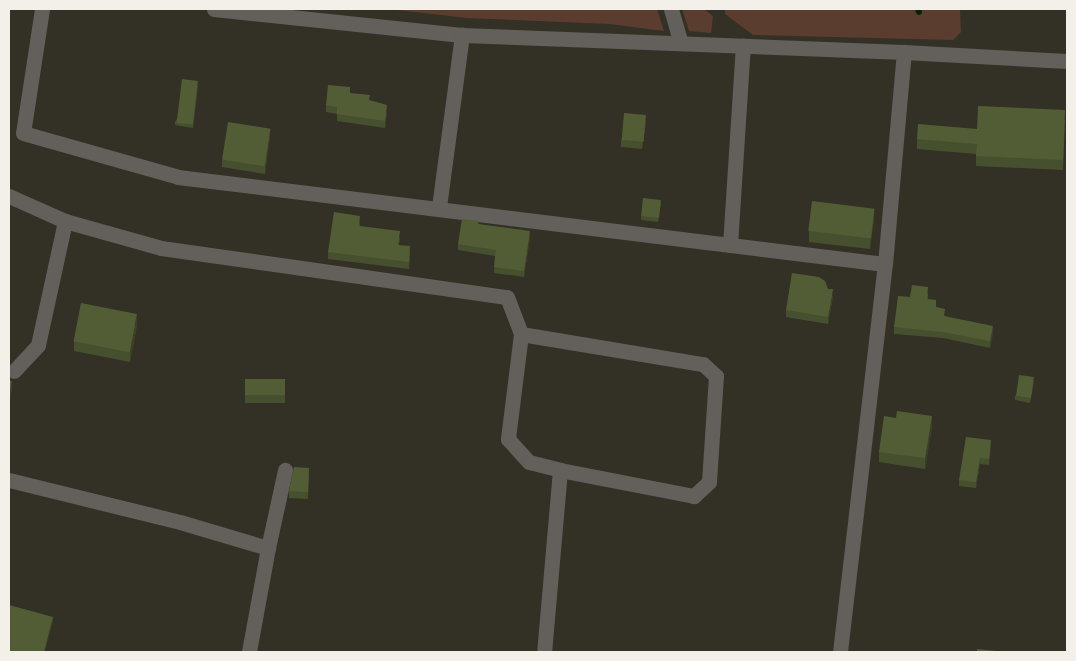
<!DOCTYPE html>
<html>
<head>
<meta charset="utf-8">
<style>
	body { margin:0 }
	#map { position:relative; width:1076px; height:661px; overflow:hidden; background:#333025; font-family:"Open Sans",sans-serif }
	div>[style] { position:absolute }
	.green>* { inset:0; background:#5a3d2f }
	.stream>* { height:6px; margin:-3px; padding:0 3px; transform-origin:3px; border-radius:3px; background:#032206 }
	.minor>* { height:15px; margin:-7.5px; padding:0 7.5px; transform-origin:7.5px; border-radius:7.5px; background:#635f5b }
	.wall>* { inset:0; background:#47502e; transform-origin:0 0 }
	.shaded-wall>* { inset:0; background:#3a4125 }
	.building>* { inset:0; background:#535d35; transform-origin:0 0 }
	span { translate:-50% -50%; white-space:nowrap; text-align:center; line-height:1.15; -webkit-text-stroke:4px #191813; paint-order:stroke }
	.frame { position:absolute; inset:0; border:10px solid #f2f0e9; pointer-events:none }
</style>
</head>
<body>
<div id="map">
	<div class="green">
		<i style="clip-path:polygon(388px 9px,657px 9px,664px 31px,609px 24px,467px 18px)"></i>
		<i style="clip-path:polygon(682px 9px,704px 9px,713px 16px,711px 33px,689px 31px)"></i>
		<i style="clip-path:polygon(725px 9px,960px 9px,961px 32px,953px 40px,753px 35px,725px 14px)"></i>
	</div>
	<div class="stream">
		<i style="left:918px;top:9px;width:3px;rotate:72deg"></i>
	</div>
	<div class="minor">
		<i style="left:42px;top:9px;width:125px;rotate:98.7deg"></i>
		<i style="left:23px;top:133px;width:161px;rotate:15.8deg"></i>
		<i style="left:178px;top:177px;width:712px;rotate:7.02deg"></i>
		<i style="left:214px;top:9px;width:249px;rotate:6deg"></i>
		<i style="left:462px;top:35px;width:442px;rotate:2.2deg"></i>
		<i style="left:904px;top:52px;width:163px;rotate:3.2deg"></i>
		<i style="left:671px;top:9px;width:35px;rotate:74deg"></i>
		<i style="left:9px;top:196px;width:61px;rotate:24.1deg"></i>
		<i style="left:65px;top:221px;width:100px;rotate:15.7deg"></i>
		<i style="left:161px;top:248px;width:349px;rotate:8.1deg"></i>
		<i style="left:507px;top:297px;width:40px;rotate:69deg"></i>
		<i style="left:521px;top:334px;width:106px;rotate:97.1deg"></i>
		<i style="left:508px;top:439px;width:31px;rotate:48deg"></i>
		<i style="left:529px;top:462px;width:32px;rotate:14deg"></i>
		<i style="left:560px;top:470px;width:183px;rotate:95deg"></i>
		<i style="left:439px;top:207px;width:174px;rotate:-82.4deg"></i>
		<i style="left:730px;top:245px;width:200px;rotate:-86.3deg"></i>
		<i style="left:521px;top:334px;width:184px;rotate:9.4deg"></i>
		<i style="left:703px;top:364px;width:18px;rotate:43deg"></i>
		<i style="left:716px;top:376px;width:106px;rotate:93.8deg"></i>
		<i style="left:709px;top:482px;width:21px;rotate:137deg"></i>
		<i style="left:694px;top:496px;width:136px;rotate:-169deg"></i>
		<i style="left:14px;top:371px;width:35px;rotate:-47deg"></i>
		<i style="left:38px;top:345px;width:127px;rotate:-77.7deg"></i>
		<i style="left:9px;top:480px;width:176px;rotate:13.8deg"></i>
		<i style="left:180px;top:522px;width:92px;rotate:16.5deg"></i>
		<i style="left:268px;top:548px;width:106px;rotate:100.4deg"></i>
		<i style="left:268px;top:548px;width:80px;rotate:-77.7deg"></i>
		<i style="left:840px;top:652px;width:391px;rotate:-83.4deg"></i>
		<i style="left:885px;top:264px;width:213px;rotate:-84.9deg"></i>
	</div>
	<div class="wall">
		<i style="clip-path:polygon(198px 85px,193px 128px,175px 125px,175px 122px)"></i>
		<i style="clip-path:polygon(350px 93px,370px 101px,387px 112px,385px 128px,337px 121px,337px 114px,326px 112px,326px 105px)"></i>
		<i style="clip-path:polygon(1065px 120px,1063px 170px,976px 166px,976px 154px,917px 149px,917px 139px,977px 129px)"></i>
		<i style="clip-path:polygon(646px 122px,642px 149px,621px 147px,621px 140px)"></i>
		<i style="clip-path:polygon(270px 136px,265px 174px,222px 167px,222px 160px)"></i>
		<i style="clip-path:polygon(661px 203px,658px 222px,641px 220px,641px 216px)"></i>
		<i style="clip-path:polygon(874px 219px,870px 249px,809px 242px,809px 231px)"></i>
		<i style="clip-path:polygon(360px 223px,360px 226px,400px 238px,399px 245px,410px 253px,409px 269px,328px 259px,328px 252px)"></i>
		<i style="clip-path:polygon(479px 224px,530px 238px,524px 277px,494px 273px,495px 256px,458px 250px,458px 244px)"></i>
		<i style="clip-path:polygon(828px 289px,833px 297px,828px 324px,786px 317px,786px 310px)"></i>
		<i style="clip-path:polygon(928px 293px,928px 299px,945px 316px,993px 333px,990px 348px,943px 338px,894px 334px,894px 327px)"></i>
		<i style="clip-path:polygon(137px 325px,130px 362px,74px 351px,74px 341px)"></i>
		<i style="left:245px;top:379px;width:40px;height:24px"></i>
		<i style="clip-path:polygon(1034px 381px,1030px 403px,1015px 400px,1015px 396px)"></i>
		<i style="clip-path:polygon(896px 418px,932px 426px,925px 469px,879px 462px,879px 452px)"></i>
		<i style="clip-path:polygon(991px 446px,989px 465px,980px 464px,976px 488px,959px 486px,959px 480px)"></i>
		<i style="clip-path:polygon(309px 475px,308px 499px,289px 498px,289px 491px)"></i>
	</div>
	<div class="shaded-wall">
		<i style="clip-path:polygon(387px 105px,387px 112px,385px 128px,385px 121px)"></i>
		<i style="clip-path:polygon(646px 115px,646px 122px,642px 149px,642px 142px)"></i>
		<i style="clip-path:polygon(270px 129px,270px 136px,265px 174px,265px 167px)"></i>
		<i style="clip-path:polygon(874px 209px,874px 219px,870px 249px,870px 239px)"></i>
		<i style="clip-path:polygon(530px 231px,530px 238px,524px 277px,524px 271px)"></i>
		<i style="clip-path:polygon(833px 289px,833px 297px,828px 324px,828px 317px)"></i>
		<i style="clip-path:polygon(137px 314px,137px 325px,130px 362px,130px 352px)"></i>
		<i style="clip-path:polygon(993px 326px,993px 333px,990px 348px,990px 341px)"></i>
		<i style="clip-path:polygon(12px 381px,12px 391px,9px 406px,9px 396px)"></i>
		<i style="clip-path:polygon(932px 416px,932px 426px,925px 469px,925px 458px)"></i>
		<i style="clip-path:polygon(991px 440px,991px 446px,989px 465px,989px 459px)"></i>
		<i style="clip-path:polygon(980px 458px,980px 464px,976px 488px,976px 482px)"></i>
		<i style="clip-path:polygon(53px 617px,53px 622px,45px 652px,44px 652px)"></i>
	</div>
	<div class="building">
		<i style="left:182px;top:79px;width:16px;height:44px;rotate:7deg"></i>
		<i style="clip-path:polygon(328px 85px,350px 87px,350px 93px,370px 95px,369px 100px,387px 105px,385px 121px,337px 114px,337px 107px,326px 105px)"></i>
		<i style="clip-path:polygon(978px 106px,1065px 110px,1063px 160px,976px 156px,977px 144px,917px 139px,918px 124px,977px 129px)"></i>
		<i style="left:624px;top:113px;width:22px;height:27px;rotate:5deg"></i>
		<i style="left:228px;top:122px;width:43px;height:38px;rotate:9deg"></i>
		<i style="left:643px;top:198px;width:18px;height:18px;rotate:6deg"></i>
		<i style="left:812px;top:201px;width:63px;height:30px;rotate:7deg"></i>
		<i style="clip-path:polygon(334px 212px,360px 216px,359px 226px,400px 231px,398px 245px,410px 246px,409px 262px,328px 252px)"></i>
		<i style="clip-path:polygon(462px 219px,479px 221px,478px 224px,530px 231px,524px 271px,494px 267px,496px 250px,458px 244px)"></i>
		<i style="clip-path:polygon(792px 273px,819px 277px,825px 281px,828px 289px,833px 289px,828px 317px,786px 310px)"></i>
		<i style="clip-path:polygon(912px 285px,928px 287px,927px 299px,936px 300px,936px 307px,945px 309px,944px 316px,993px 326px,990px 341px,943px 332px,894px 327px,898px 296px,910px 297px)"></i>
		<i style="left:81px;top:303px;width:57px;height:39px;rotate:11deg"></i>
		<i style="left:1019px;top:375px;width:15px;height:21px;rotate:8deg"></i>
		<i style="left:245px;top:379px;width:40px;height:16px"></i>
		<i style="clip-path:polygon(9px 380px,12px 381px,9px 396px)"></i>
		<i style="clip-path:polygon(897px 411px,932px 416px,925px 458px,879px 452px,884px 416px,896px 418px)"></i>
		<i style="clip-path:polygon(966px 437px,991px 440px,989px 459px,980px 458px,976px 482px,959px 480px)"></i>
		<i style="clip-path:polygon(294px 467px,309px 468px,308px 492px,289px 491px)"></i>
		<i style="clip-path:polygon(9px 605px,53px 617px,44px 652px,9px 652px)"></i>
		<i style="clip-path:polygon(977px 649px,1007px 652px,977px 652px)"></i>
	</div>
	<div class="frame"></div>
</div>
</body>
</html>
